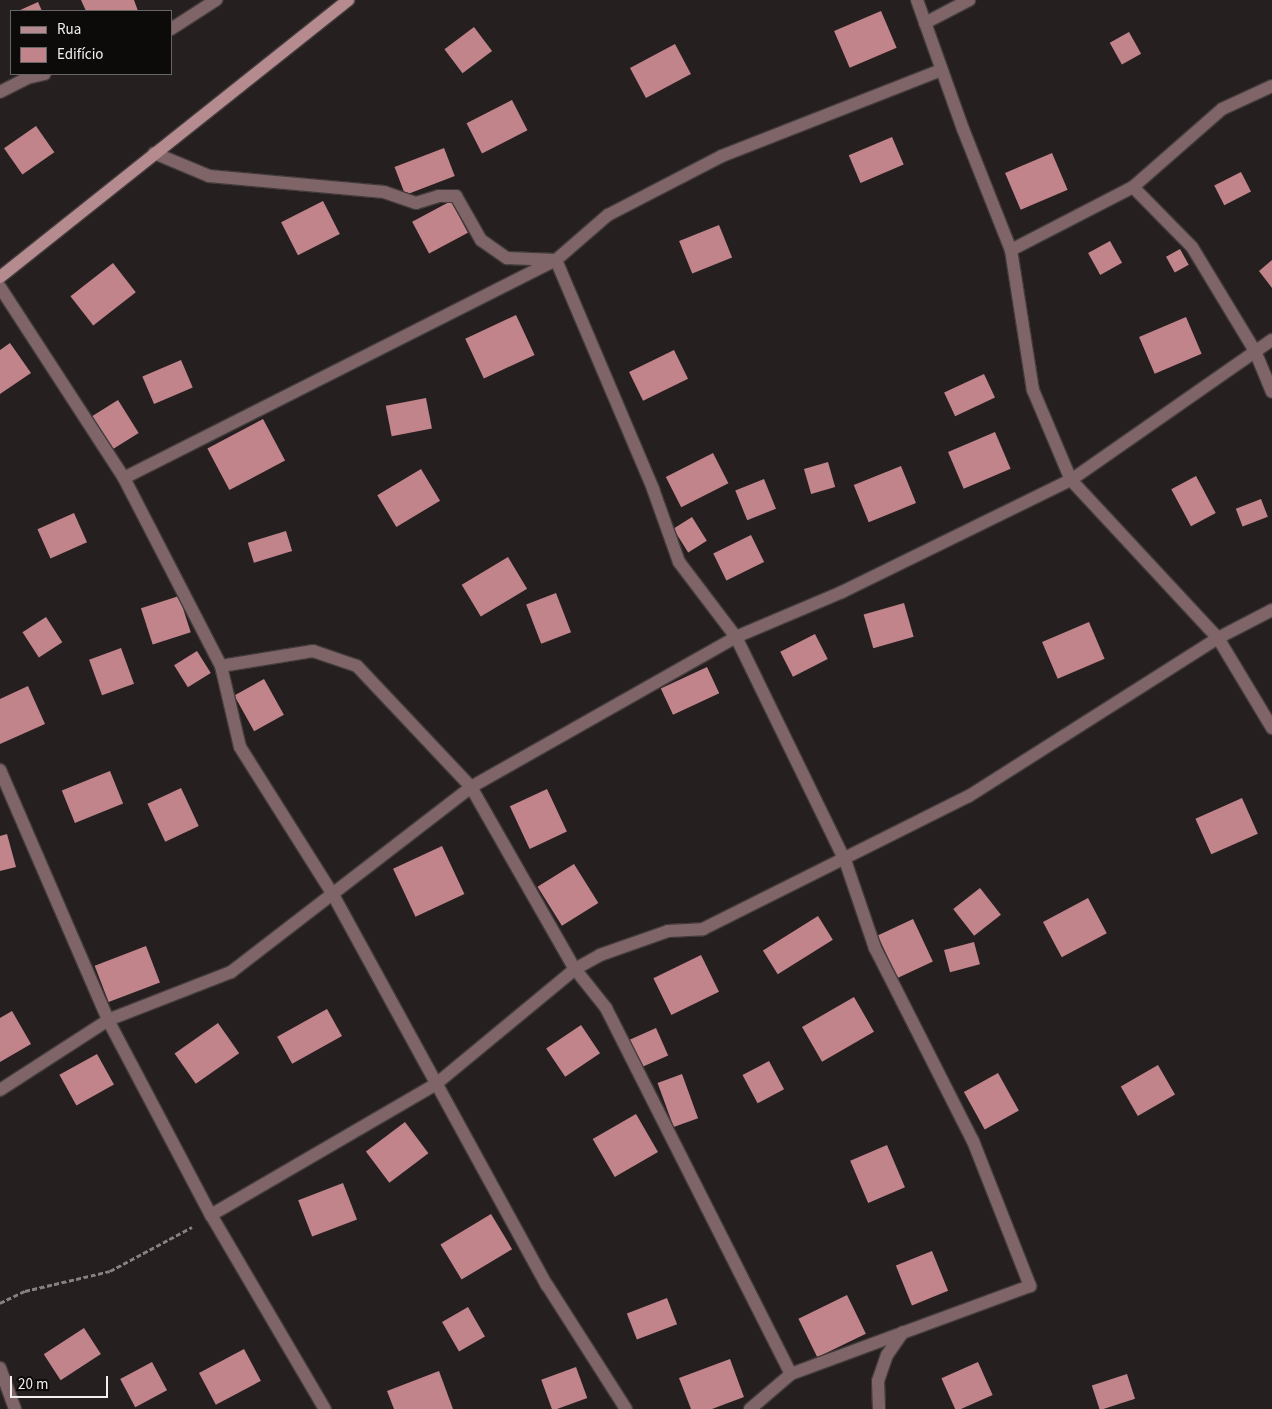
<!DOCTYPE html>
<html>
<head>
<meta charset="utf-8">
<style>
	body { margin:0 }
	#map { position:relative; width:1272px; height:1409px; overflow:hidden; background:#261f20; font-family:"Source Sans 3",sans-serif }
	div>[style] { position:absolute }
	.building>* { inset:0; background:#c2848b; transform-origin:0 0 }
	.path>* { height:3px; margin-top:-1.5px; transform-origin:0; background:repeating-linear-gradient(90deg,#868080 0 5px,transparent 0 7.5px) }
	.roads { filter:drop-shadow(1px 0 #433c3d) drop-shadow(-1px 0 #433c3d) drop-shadow(0 1px #433c3d) drop-shadow(0 -1px #433c3d) }
	.street>* { height:12px; margin:-6px; padding:0 6px; transform-origin:6px; border-radius:6px; background:#7f6567 }
	.secondary>* { height:12px; margin:-6px; padding:0 6px; transform-origin:6px; border-radius:6px; background:#b68b8f }
	span { translate:-50% -50%; white-space:nowrap; text-align:center; line-height:1.15; -webkit-text-stroke:5px #0d0a0a; paint-order:stroke }
	.legend { position:absolute; left:10px; top:10px; width:162px; height:65px; box-sizing:border-box; background:#0d0a0a; border:1px solid #696666; margin:0; padding:6px 9px; list-style:none; font-size:15px; color:#f4efef }
	.legend li { display:flex; align-items:center; gap:10px; height:25px }
	.legend b { width:25px; border:1px solid #696666 }
	.scale { position:absolute; left:10px; top:1376px; width:98px; height:22px; box-sizing:border-box; border:2px solid #f4efef; border-top:0; padding-left:6px; font-size:15px; line-height:18px; white-space:nowrap; color:#f4efef; -webkit-text-stroke:4px #0d0a0a; paint-order:stroke }
</style>
</head>
<body>
<div id="map">
	<div class="building">
		<i style="clip-path:polygon(81px 0,134px 0,138px 11px,86px 11px)"></i>
		<i style="clip-path:polygon(38px 2px,42px 11px,18px 11px)"></i>
		<i style="left:881px;top:11px;width:40px;height:51px;rotate:67deg"></i>
		<i style="left:474px;top:27px;width:30px;height:37px;rotate:53deg"></i>
		<i style="left:1129px;top:32px;width:25px;height:22px;rotate:61deg"></i>
		<i style="left:675px;top:44px;width:34px;height:51px;rotate:62deg"></i>
		<i style="left:512px;top:100px;width:34px;height:51px;rotate:63deg"></i>
		<i style="left:36px;top:126px;width:32px;height:39px;rotate:55deg"></i>
		<i style="left:892px;top:137px;width:30px;height:47px;rotate:67deg"></i>
		<i style="left:444px;top:148px;width:30px;height:53px;rotate:69deg"></i>
		<i style="left:1052px;top:153px;width:40px;height:51px;rotate:67deg"></i>
		<i style="left:1241px;top:172px;width:22px;height:30px;rotate:63deg"></i>
		<i style="left:323px;top:201px;width:37px;height:47px;rotate:63deg"></i>
		<i style="left:451px;top:201px;width:36px;height:44px;rotate:62deg"></i>
		<i style="left:719px;top:225px;width:35px;height:43px;rotate:68deg"></i>
		<i style="left:1110px;top:241px;width:25px;height:25px;rotate:61deg"></i>
		<i style="left:1180px;top:249px;width:18px;height:16px;rotate:61deg"></i>
		<i style="clip-path:polygon(1272px 260px,1272px 288px,1259px 271px)"></i>
		<i style="left:113px;top:263px;width:37px;height:54px;rotate:52deg"></i>
		<i style="left:516px;top:315px;width:44px;height:56px;rotate:65deg"></i>
		<i style="left:1186px;top:317px;width:40px;height:51px;rotate:67deg"></i>
		<i style="clip-path:polygon(10px 343px,31px 373px,0 394px,0 350px)"></i>
		<i style="left:674px;top:350px;width:32px;height:50px;rotate:64deg"></i>
		<i style="left:181px;top:360px;width:30px;height:42px;rotate:67deg"></i>
		<i style="left:984px;top:374px;width:26px;height:44px;rotate:65deg"></i>
		<i style="left:426px;top:398px;width:31px;height:41px;rotate:79deg"></i>
		<i style="left:118px;top:400px;width:39px;height:33px;rotate:58deg"></i>
		<i style="left:263px;top:419px;width:47px;height:63px;rotate:62deg"></i>
		<i style="left:995px;top:432px;width:40px;height:51px;rotate:67deg"></i>
		<i style="left:713px;top:453px;width:34px;height:53px;rotate:63deg"></i>
		<i style="left:828px;top:462px;width:26px;height:25px;rotate:74deg"></i>
		<i style="left:901px;top:466px;width:40px;height:51px;rotate:68deg"></i>
		<i style="left:421px;top:469px;width:37px;height:51px;rotate:59deg"></i>
		<i style="left:1196px;top:476px;width:42px;height:28px;rotate:62deg"></i>
		<i style="left:764px;top:479px;width:32px;height:31px;rotate:68deg"></i>
		<i style="left:1261px;top:499px;width:19px;height:27px;rotate:69deg"></i>
		<i style="left:74px;top:513px;width:32px;height:40px;rotate:66deg"></i>
		<i style="left:692px;top:517px;width:28px;height:22px;rotate:58deg"></i>
		<i style="left:286px;top:531px;width:21px;height:40px;rotate:73deg"></i>
		<i style="left:751px;top:535px;width:30px;height:42px;rotate:64deg"></i>
		<i style="left:508px;top:557px;width:37px;height:54px;rotate:59deg"></i>
		<i style="left:556px;top:593px;width:42px;height:32px;rotate:69deg"></i>
		<i style="left:179px;top:596px;width:38px;height:40px;rotate:72deg"></i>
		<i style="left:904px;top:603px;width:35px;height:42px;rotate:74deg"></i>
		<i style="left:46px;top:617px;width:30px;height:28px;rotate:57deg"></i>
		<i style="left:1089px;top:622px;width:40px;height:51px;rotate:67deg"></i>
		<i style="left:815px;top:634px;width:28px;height:39px;rotate:63deg"></i>
		<i style="left:121px;top:648px;width:38px;height:34px;rotate:70deg"></i>
		<i style="left:197px;top:651px;width:26px;height:27px;rotate:58deg"></i>
		<i style="left:707px;top:667px;width:29px;height:51px;rotate:65deg"></i>
		<i style="left:264px;top:679px;width:41px;height:34px;rotate:61deg"></i>
		<i style="clip-path:polygon(28px 686px,45px 724px,0 744px,0 699px)"></i>
		<i style="left:110px;top:771px;width:35px;height:52px;rotate:68deg"></i>
		<i style="left:181px;top:788px;width:42px;height:37px;rotate:65deg"></i>
		<i style="left:547px;top:789px;width:47px;height:41px;rotate:65deg"></i>
		<i style="left:1242px;top:798px;width:39px;height:51px;rotate:66deg"></i>
		<i style="clip-path:polygon(7px 834px,16px 867px,0 871px,0 836px)"></i>
		<i style="left:442px;top:846px;width:53px;height:54px;rotate:65deg"></i>
		<i style="left:574px;top:864px;width:46px;height:43px;rotate:58deg"></i>
		<i style="left:980px;top:888px;width:34px;height:34px;rotate:52deg"></i>
		<i style="left:1088px;top:898px;width:40px;height:51px;rotate:62deg"></i>
		<i style="left:818px;top:916px;width:28px;height:65px;rotate:58deg"></i>
		<i style="left:913px;top:919px;width:47px;height:39px;rotate:65deg"></i>
		<i style="left:974px;top:942px;width:23px;height:31px;rotate:75deg"></i>
		<i style="left:146px;top:946px;width:39px;height:55px;rotate:69deg"></i>
		<i style="left:701px;top:955px;width:41px;height:53px;rotate:64deg"></i>
		<i style="left:854px;top:997px;width:40px;height:60px;rotate:60deg"></i>
		<i style="left:327px;top:1009px;width:31px;height:57px;rotate:61deg"></i>
		<i style="clip-path:polygon(12px 1011px,31px 1044px,0 1062px,0 1018px)"></i>
		<i style="left:218px;top:1023px;width:37px;height:53px;rotate:55deg"></i>
		<i style="left:581px;top:1025px;width:34px;height:42px;rotate:56deg"></i>
		<i style="left:656px;top:1028px;width:30px;height:30px;rotate:66deg"></i>
		<i style="left:97px;top:1054px;width:35px;height:43px;rotate:61deg"></i>
		<i style="left:769px;top:1061px;width:32px;height:30px;rotate:62deg"></i>
		<i style="left:1158px;top:1065px;width:34px;height:43px;rotate:60deg"></i>
		<i style="left:998px;top:1073px;width:43px;height:39px;rotate:61deg"></i>
		<i style="left:682px;top:1074px;width:47px;height:26px;rotate:70deg"></i>
		<i style="left:636px;top:1114px;width:44px;height:50px;rotate:60deg"></i>
		<i style="left:405px;top:1122px;width:39px;height:49px;rotate:53deg"></i>
		<i style="left:887px;top:1145px;width:46px;height:40px;rotate:67deg"></i>
		<i style="left:343px;top:1183px;width:39px;height:48px;rotate:69deg"></i>
		<i style="left:491px;top:1214px;width:41px;height:59px;rotate:59deg"></i>
		<i style="left:932px;top:1251px;width:43px;height:39px;rotate:68deg"></i>
		<i style="left:847px;top:1295px;width:43px;height:54px;rotate:64deg"></i>
		<i style="left:667px;top:1298px;width:28px;height:43px;rotate:69deg"></i>
		<i style="left:468px;top:1307px;width:34px;height:30px;rotate:60deg"></i>
		<i style="left:84px;top:1328px;width:31px;height:48px;rotate:57deg"></i>
		<i style="left:244px;top:1349px;width:36px;height:51px;rotate:62deg"></i>
		<i style="clip-path:polygon(730px 1359px,744px 1397px,712px 1409px,691px 1409px,679px 1378px)"></i>
		<i style="left:152px;top:1362px;width:32px;height:36px;rotate:62deg"></i>
		<i style="left:978px;top:1362px;width:36px;height:40px;rotate:66deg"></i>
		<i style="left:576px;top:1367px;width:33px;height:37px;rotate:70deg"></i>
		<i style="clip-path:polygon(439px 1371px,453px 1409px,394px 1409px,387px 1391px)"></i>
		<i style="left:1127px;top:1374px;width:26px;height:37px;rotate:72deg"></i>
	</div>
	<div class="path">
		<i style="left:0;top:1303px;width:28px;rotate:-26deg"></i>
		<i style="left:25px;top:1291px;width:87px;rotate:-13.2deg"></i>
		<i style="left:110px;top:1271px;width:93px;rotate:-28.2deg"></i>
	</div>
	<div class="roads">
		<div class="street">
			<i style="left:917px;top:0;width:137px;rotate:70.4deg"></i>
			<i style="left:963px;top:129px;width:130px;rotate:68.4deg"></i>
			<i style="left:1011px;top:250px;width:142px;rotate:81.1deg"></i>
			<i style="left:1033px;top:390px;width:98px;rotate:67.1deg"></i>
			<i style="left:1071px;top:480px;width:216px;rotate:47.1deg"></i>
			<i style="left:1218px;top:638px;width:105px;rotate:59deg"></i>
			<i style="left:925px;top:23px;width:50px;rotate:-27.6deg"></i>
			<i style="left:171px;top:29px;width:54px;rotate:-32.8deg"></i>
			<i style="left:0;top:92px;width:30px;rotate:-27deg"></i>
			<i style="left:27px;top:78px;width:18px;rotate:-13deg"></i>
			<i style="left:154px;top:153px;width:60px;rotate:22.7deg"></i>
			<i style="left:209px;top:176px;width:176px;rotate:5.2deg"></i>
			<i style="left:384px;top:192px;width:34px;rotate:19deg"></i>
			<i style="left:416px;top:203px;width:24px;rotate:-17deg"></i>
			<i style="left:439px;top:196px;width:17px"></i>
			<i style="left:456px;top:196px;width:51px;rotate:60.4deg"></i>
			<i style="left:481px;top:240px;width:32px;rotate:35deg"></i>
			<i style="left:507px;top:258px;width:49px;rotate:2.3deg"></i>
			<i style="left:556px;top:260px;width:249px;rotate:67deg"></i>
			<i style="left:653px;top:489px;width:77px;rotate:70.4deg"></i>
			<i style="left:679px;top:562px;width:94px;rotate:52.8deg"></i>
			<i style="left:736px;top:637px;width:248px;rotate:64deg"></i>
			<i style="left:845px;top:860px;width:93px;rotate:71.2deg"></i>
			<i style="left:875px;top:948px;width:216px;rotate:63.1deg"></i>
			<i style="left:973px;top:1141px;width:156px;rotate:68.5deg"></i>
			<i style="left:1030px;top:1286px;width:255px;rotate:159.8deg"></i>
			<i style="left:791px;top:1374px;width:54px;rotate:139.5deg"></i>
			<i style="left:1133px;top:187px;width:84px;rotate:45.5deg"></i>
			<i style="left:1192px;top:247px;width:122px;rotate:58.8deg"></i>
			<i style="left:1255px;top:351px;width:44px;rotate:67.5deg"></i>
			<i style="left:1011px;top:250px;width:137px;rotate:-27.3deg"></i>
			<i style="left:1133px;top:187px;width:118px;rotate:-41.2deg"></i>
			<i style="left:1222px;top:109px;width:55px;rotate:-24.7deg"></i>
			<i style="left:0;top:287px;width:228px;rotate:57deg"></i>
			<i style="left:124px;top:478px;width:212px;rotate:62.7deg"></i>
			<i style="left:221px;top:666px;width:83px;rotate:76.8deg"></i>
			<i style="left:240px;top:747px;width:173px;rotate:57.8deg"></i>
			<i style="left:332px;top:893px;width:447px;rotate:61.3deg"></i>
			<i style="left:547px;top:1285px;width:147px;rotate:57.5deg"></i>
			<i style="left:124px;top:478px;width:484px;rotate:-26.8deg"></i>
			<i style="left:556px;top:260px;width:69px;rotate:-40.9deg"></i>
			<i style="left:608px;top:215px;width:128px;rotate:-27.4deg"></i>
			<i style="left:722px;top:156px;width:236px;rotate:-21.4deg"></i>
			<i style="left:221px;top:666px;width:93px;rotate:-9.3deg"></i>
			<i style="left:313px;top:651px;width:46px;rotate:18.8deg"></i>
			<i style="left:357px;top:666px;width:166px;rotate:46.7deg"></i>
			<i style="left:471px;top:787px;width:210px;rotate:60.3deg"></i>
			<i style="left:575px;top:969px;width:50px;rotate:51.5deg"></i>
			<i style="left:606px;top:1008px;width:410px;rotate:63.2deg"></i>
			<i style="left:0;top:770px;width:272px;rotate:66.6deg"></i>
			<i style="left:108px;top:1020px;width:221px;rotate:62.2deg"></i>
			<i style="left:211px;top:1215px;width:225px;rotate:59.6deg"></i>
			<i style="left:0;top:1090px;width:129px;rotate:-32.9deg"></i>
			<i style="left:108px;top:1020px;width:132px;rotate:-21.3deg"></i>
			<i style="left:231px;top:972px;width:303px;rotate:-37.6deg"></i>
			<i style="left:471px;top:787px;width:305px;rotate:-29.5deg"></i>
			<i style="left:736px;top:637px;width:115px;rotate:-23deg"></i>
			<i style="left:842px;top:592px;width:255px;rotate:-26.1deg"></i>
			<i style="left:1071px;top:480px;width:245px;rotate:-34.9deg"></i>
			<i style="left:211px;top:1215px;width:260px;rotate:-30.2deg"></i>
			<i style="left:436px;top:1084px;width:180px;rotate:-39.6deg"></i>
			<i style="left:575px;top:969px;width:29px;rotate:-29deg"></i>
			<i style="left:600px;top:955px;width:72px;rotate:-19.4deg"></i>
			<i style="left:668px;top:931px;width:35px;rotate:-3deg"></i>
			<i style="left:703px;top:929px;width:297px;rotate:-26.6deg"></i>
			<i style="left:969px;top:796px;width:295px;rotate:-32.4deg"></i>
			<i style="left:1218px;top:638px;width:61px;rotate:-27.4deg"></i>
			<i style="left:0;top:1368px;width:44px;rotate:69.9deg"></i>
			<i style="left:879px;top:1409px;width:28px;rotate:-92deg"></i>
			<i style="left:878px;top:1381px;width:28px;rotate:-71deg"></i>
			<i style="left:887px;top:1355px;width:28px;rotate:-55deg"></i>
		</div>
		<div class="secondary">
			<i style="left:0;top:277px;width:445px;rotate:-38.5deg"></i>
		</div>
	</div>
	<ul class="legend">
	<li><b style="height:6px;background:#b68b8f"></b>Rua</li>
	<li><b style="height:14px;background:#c2848b"></b>Edifício</li>
	</ul>
	<div class="scale">20 m</div>
</div>
</body>
</html>
